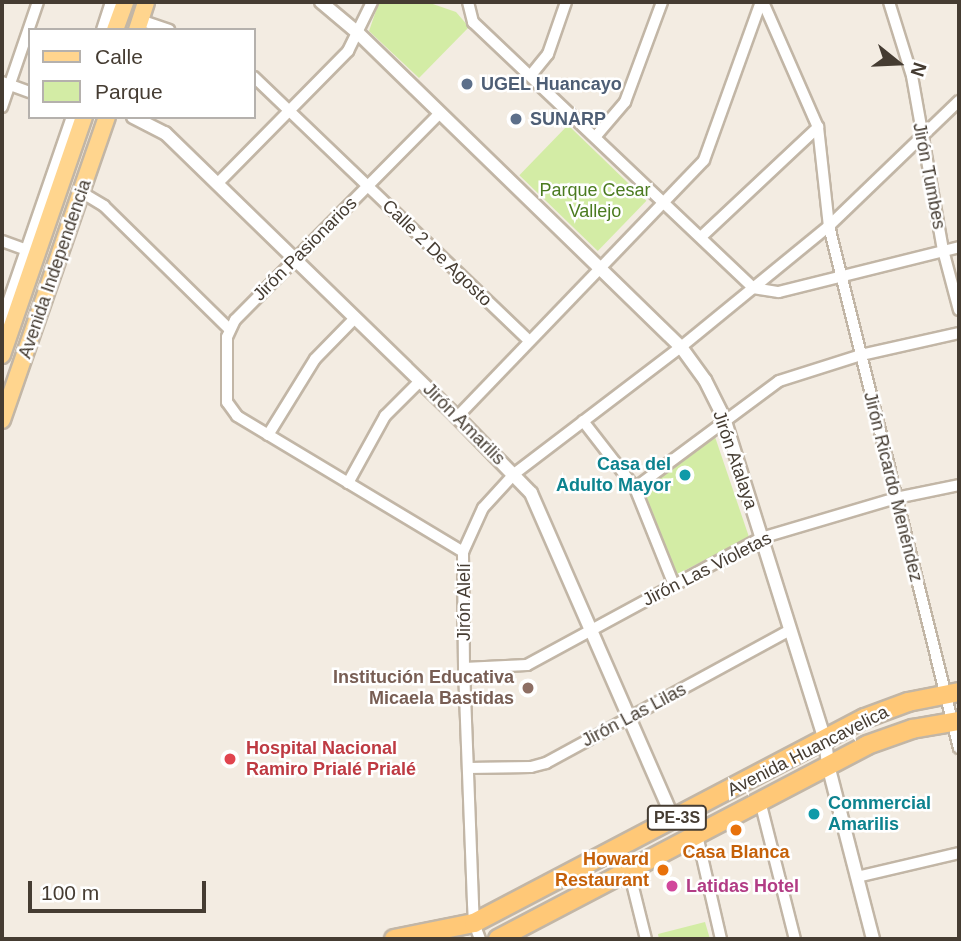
<!DOCTYPE html>
<html>
<head>
<meta charset="utf-8">
<style>
	body { margin:0 }
	#map { position:relative; width:961px; height:941px; overflow:hidden; background:#f3ece2; font-family:Arial,sans-serif }
	div>[style] { position:absolute }
	.green>* { inset:0; background:#d3eca5; transform-origin:0 0 }
	.roads { filter:drop-shadow(2px 0 #c2b6a6) drop-shadow(-2px 0 #c2b6a6) drop-shadow(0 2px #c2b6a6) drop-shadow(0 -2px #c2b6a6) }
	.minor>* { height:10px; margin:-5px; padding:0 5px; transform-origin:5px; border-radius:5px; background:#fff }
	.tertiary>* { height:12px; margin:-6px; padding:0 6px; transform-origin:6px; border-radius:6px; background:#fff }
	.primary>* { height:16px; margin:-8px; padding:0 8px; transform-origin:8px; border-radius:8px; background:#ffd58e }
	.trunk>* { height:18px; margin:-9px; padding:0 9px; transform-origin:9px; border-radius:9px; background:#ffc877 }
	.dots>* { width:19px; height:19px; translate:-50% -50%; box-sizing:border-box; border:4px solid #fff; border-radius:50% }
	span { translate:-50% -50%; white-space:nowrap; text-align:center; line-height:1.15; -webkit-text-stroke:5px #fff; paint-order:stroke }
	.shield-label span { padding:2px 5px; background:#fff; border:2px solid; border-radius:5px; -webkit-text-stroke-width:0 }
	.shield-label { font-size:16px; color:#453c32; font-weight:700 }
	.service-label { font-size:18px; color:#4e5e75; font-weight:700 }
	.left { translate:0 -50%; text-align:left }
	.street-label { font-size:18px; color:#453c32 }
	.park-label { font-size:18px; color:#4b7b20 }
	.culture-label { font-size:18px; color:#0d838f; font-weight:700 }
	.right { translate:-100% -50%; text-align:right }
	.education-label { font-size:18px; color:#785e54; font-weight:700 }
	.health-label { font-size:18px; color:#be3a42; font-weight:700 }
	.food-label { font-size:18px; color:#c56008; font-weight:700 }
	.hotel-label { font-size:18px; color:#b23c85; font-weight:700 }
	.frame { position:absolute; inset:0; border:4px solid #453c32; pointer-events:none }
	.legend { position:absolute; left:28px; top:28px; width:228px; height:91px; box-sizing:border-box; background:#fff; border:2px solid #b5b1ad; margin:0; padding:9px 12px; list-style:none; font-size:21px; color:#453c32 }
	.legend li { display:flex; align-items:center; gap:14px; height:35px }
	.legend b { width:35px; border:2px solid #b5b1ad }
	.north { position:absolute; left:863px; top:28px; width:70px; height:70px; -webkit-text-stroke:5px #fff; paint-order:stroke; rotate:108deg; font-size:19px; font-weight:700; line-height:28px; text-align:center; color:#453c32 }
	.north::after { content:''; display:block; margin:auto; width:24px; height:32px; background:#453c32; clip-path:polygon(50% 0,100% 100%,50% 72%,0 100%) }
	.scale { position:absolute; left:28px; top:881px; width:178px; height:32px; box-sizing:border-box; border:4px solid #453c32; border-top:0; padding-left:9px; font-size:21px; line-height:24px; white-space:nowrap; color:#453c32; -webkit-text-stroke:5px #fff; paint-order:stroke }
</style>
</head>
<body>
<div id="map">
	<div class="green">
		<i style="clip-path:polygon(379px 2px,427px 2px,456px 12px,469px 27px,419px 78px,369px 31px)"></i>
		<i style="left:568px;top:125px;width:109px;height:70px;rotate:44deg"></i>
		<i style="clip-path:polygon(713px 431px,749px 537px,674px 576px,642px 489px)"></i>
		<i style="clip-path:polygon(705px 922px,710px 939px,659px 939px,658px 934px)"></i>
	</div>
	<div class="roads">
		<div class="minor">
			<i style="left:468px;top:2px;width:21px;rotate:76deg"></i>
			<i style="left:473px;top:22px;width:386px;rotate:43.5deg"></i>
			<i style="left:763px;top:2px;width:137px;rotate:66.3deg"></i>
			<i style="left:818px;top:127px;width:100px;rotate:83.7deg"></i>
			<i style="left:829px;top:226px;width:538px;rotate:76.02deg"></i>
			<i style="left:889px;top:2px;width:77px;rotate:72.7deg"></i>
			<i style="left:912px;top:76px;width:177px;rotate:79.9deg"></i>
			<i style="left:943px;top:250px;width:62px;rotate:75.1deg"></i>
			<i style="left:140px;top:20px;width:31px;rotate:19deg"></i>
			<i style="left:531px;top:75px;width:27px;rotate:-51deg"></i>
			<i style="left:548px;top:54px;width:55px;rotate:-70.9deg"></i>
			<i style="left:254px;top:77px;width:381px;rotate:43.8deg"></i>
			<i style="left:2px;top:82px;width:30px;rotate:20deg"></i>
			<i style="left:2px;top:107px;width:111px;rotate:-71.1deg"></i>
			<i style="left:440px;top:113px;width:291px;rotate:134.7deg"></i>
			<i style="left:235px;top:320px;width:19px;rotate:115deg"></i>
			<i style="left:227px;top:337px;width:65px;rotate:90deg"></i>
			<i style="left:227px;top:402px;width:17px;rotate:54deg"></i>
			<i style="left:237px;top:416px;width:264px;rotate:31deg"></i>
			<i style="left:596px;top:136px;width:45px;rotate:-49.5deg"></i>
			<i style="left:625px;top:102px;width:107px;rotate:-69.7deg"></i>
			<i style="left:217px;top:184px;width:187px;rotate:-45.4deg"></i>
			<i style="left:348px;top:51px;width:55px;rotate:-63.9deg"></i>
			<i style="left:81px;top:192px;width:27px;rotate:31deg"></i>
			<i style="left:104px;top:206px;width:175px;rotate:44.5deg"></i>
			<i style="left:701px;top:237px;width:161px;rotate:-43.2deg"></i>
			<i style="left:2px;top:241px;width:33px;rotate:20deg"></i>
			<i style="left:753px;top:288px;width:26px;rotate:9deg"></i>
			<i style="left:779px;top:292px;width:186px;rotate:-14deg"></i>
			<i style="left:457px;top:417px;width:356px;rotate:-46.1deg"></i>
			<i style="left:704px;top:160px;width:168px;rotate:-70.2deg"></i>
			<i style="left:583px;top:421px;width:85px;rotate:52.2deg"></i>
			<i style="left:635px;top:488px;width:105px;rotate:68.1deg"></i>
			<i style="left:268px;top:435px;width:89px;rotate:-58.3deg"></i>
			<i style="left:315px;top:359px;width:57px;rotate:-45.7deg"></i>
			<i style="left:348px;top:483px;width:77px;rotate:-61.1deg"></i>
			<i style="left:385px;top:416px;width:49px;rotate:-45deg"></i>
			<i style="left:635px;top:488px;width:179px;rotate:-36.6deg"></i>
			<i style="left:779px;top:381px;width:86px;rotate:-17.6deg"></i>
			<i style="left:861px;top:355px;width:100px;rotate:-12.7deg"></i>
			<i style="left:464px;top:668px;width:63px;rotate:-2.7deg"></i>
			<i style="left:527px;top:665px;width:266px;rotate:-28.5deg"></i>
			<i style="left:761px;top:538px;width:141px;rotate:-16.5deg"></i>
			<i style="left:896px;top:498px;width:64px;rotate:-11.7deg"></i>
			<i style="left:468px;top:768px;width:63px;rotate:-0.9deg"></i>
			<i style="left:531px;top:767px;width:16px;rotate:-15deg"></i>
			<i style="left:546px;top:763px;width:278px;rotate:-28.6deg"></i>
			<i style="left:760px;top:801px;width:142px;rotate:75.8deg"></i>
			<i style="left:697px;top:835px;width:107px;rotate:77deg"></i>
			<i style="left:629px;top:871px;width:70px;rotate:76deg"></i>
			<i style="left:857px;top:877px;width:105px;rotate:-13.2deg"></i>
			<i style="left:480px;top:939px;width:17px;rotate:-111deg"></i>
			<i style="left:474px;top:923px;width:20px;rotate:-93deg"></i>
			<i style="left:473px;top:903px;width:235px;rotate:-92.2deg"></i>
			<i style="left:464px;top:668px;width:116px;rotate:-90.5deg"></i>
			<i style="left:463px;top:552px;width:48px;rotate:-65.6deg"></i>
			<i style="left:483px;top:508px;width:46px;rotate:-47.6deg"></i>
			<i style="left:514px;top:474px;width:210px;rotate:-37.3deg"></i>
			<i style="left:681px;top:347px;width:191px;rotate:-39.3deg"></i>
			<i style="left:829px;top:226px;width:180px;rotate:-43.9deg"></i>
		</div>
		<div class="tertiary">
			<i style="left:321px;top:2px;width:48px;rotate:40deg"></i>
			<i style="left:358px;top:33px;width:450px;rotate:44.2deg"></i>
			<i style="left:681px;top:347px;width:41px;rotate:54deg"></i>
			<i style="left:705px;top:380px;width:42px;rotate:63.4deg"></i>
			<i style="left:724px;top:418px;width:337px;rotate:72.6deg"></i>
			<i style="left:825px;top:740px;width:25px;rotate:83deg"></i>
			<i style="left:828px;top:765px;width:180px;rotate:75.5deg"></i>
			<i style="left:103px;top:30px;width:29px;rotate:-72deg"></i>
			<i style="left:133px;top:117px;width:36px;rotate:27deg"></i>
			<i style="left:165px;top:133px;width:407px;rotate:44.2deg"></i>
			<i style="left:457px;top:417px;width:106px;rotate:45.8deg"></i>
			<i style="left:531px;top:493px;width:357px;rotate:66.4deg"></i>
			<i style="left:2px;top:323px;width:218px;rotate:-71deg"></i>
		</div>
		<div class="primary">
			<i style="left:115px;top:30px;width:30px;rotate:-70deg"></i>
			<i style="left:137px;top:30px;width:29px;rotate:-72deg"></i>
			<i style="left:2px;top:355px;width:252px;rotate:-71deg"></i>
			<i style="left:2px;top:420px;width:321px;rotate:-70.9deg"></i>
		</div>
		<div class="trunk">
			<i style="left:394px;top:939px;width:82px;rotate:-11.3deg"></i>
			<i style="left:474px;top:923px;width:441px;rotate:-27.7deg"></i>
			<i style="left:865px;top:718px;width:46px;rotate:-20.4deg"></i>
			<i style="left:908px;top:702px;width:52px;rotate:-11.1deg"></i>
			<i style="left:498px;top:939px;width:417px;rotate:-27.7deg"></i>
			<i style="left:867px;top:745px;width:48px;rotate:-19.6deg"></i>
			<i style="left:912px;top:729px;width:48px;rotate:-9.7deg"></i>
		</div>
	</div>
	<div class="dots">
		<i style="left:467px;top:84px;background:#5c6f8a"></i>
		<i style="left:516px;top:119px;background:#5c6f8a"></i>
		<i style="left:685px;top:475px;background:#0f9aa8"></i>
		<i style="left:528px;top:688px;background:#8d6e63"></i>
		<i style="left:230px;top:759px;background:#e0444e"></i>
		<i style="left:814px;top:814px;background:#0f9aa8"></i>
		<i style="left:736px;top:830px;background:#e8710a"></i>
		<i style="left:663px;top:870px;background:#e8710a"></i>
		<i style="left:672px;top:886px;background:#d1479c"></i>
	</div>
	<div class="shield-label">
		<span style="left:677px;top:818px">PE-3S</span>
	</div>
	<div class="service-label">
		<span class="left" style="left:481px;top:84px">UGEL Huancayo</span>
		<span class="left" style="left:530px;top:119px">SUNARP</span>
	</div>
	<div class="street-label">
		<span style="left:929px;top:176px;rotate:79deg">Jirón Tumbes</span>
		<span style="left:305px;top:249px;rotate:-45deg">Jirón Pasionarios</span>
		<span style="left:437px;top:253px;rotate:44deg">Calle 2 De Agosto</span>
		<span style="left:55px;top:269px;rotate:-71deg">Avenida Independencia</span>
		<span style="left:464px;top:424px;rotate:45deg">Jirón Amarilis</span>
		<span style="left:735px;top:460px;rotate:71deg">Jirón Atalaya</span>
		<span style="left:893px;top:487px;rotate:76deg">Jirón Ricardo Menéndez</span>
		<span style="left:707px;top:569px;rotate:-27deg">Jirón Las Violetas</span>
		<span style="left:464px;top:602px;rotate:-90deg">Jirón Alelí</span>
		<span style="left:634px;top:715px;rotate:-28deg">Jirón Las Lilas</span>
		<span style="left:808px;top:751px;rotate:-27deg">Avenida Huancavelica</span>
	</div>
	<div class="park-label">
		<span style="left:595px;top:201px">Parque Cesar<br>Vallejo</span>
	</div>
	<div class="culture-label">
		<span class="right" style="left:671px;top:475px">Casa del<br>Adulto Mayor</span>
		<span class="left" style="left:828px;top:814px">Commercial<br>Amarilis</span>
	</div>
	<div class="education-label">
		<span class="right" style="left:514px;top:688px">Institución Educativa<br>Micaela Bastidas</span>
	</div>
	<div class="health-label">
		<span class="left" style="left:246px;top:759px">Hospital Nacional<br>Ramiro Prialé Prialé</span>
	</div>
	<div class="food-label">
		<span style="left:736px;top:852px">Casa Blanca</span>
		<span class="right" style="left:649px;top:870px">Howard<br>Restaurant</span>
	</div>
	<div class="hotel-label">
		<span class="left" style="left:686px;top:886px">Latidas Hotel</span>
	</div>
	<div class="frame"></div>
	<ul class="legend">
	<li><b style="height:9px;background:#ffd58e"></b>Calle</li>
	<li><b style="height:19px;background:#d3eca5"></b>Parque</li>
	</ul>
	<div class="north">N</div>
	<div class="scale">100 m</div>
</div>
</body>
</html>
